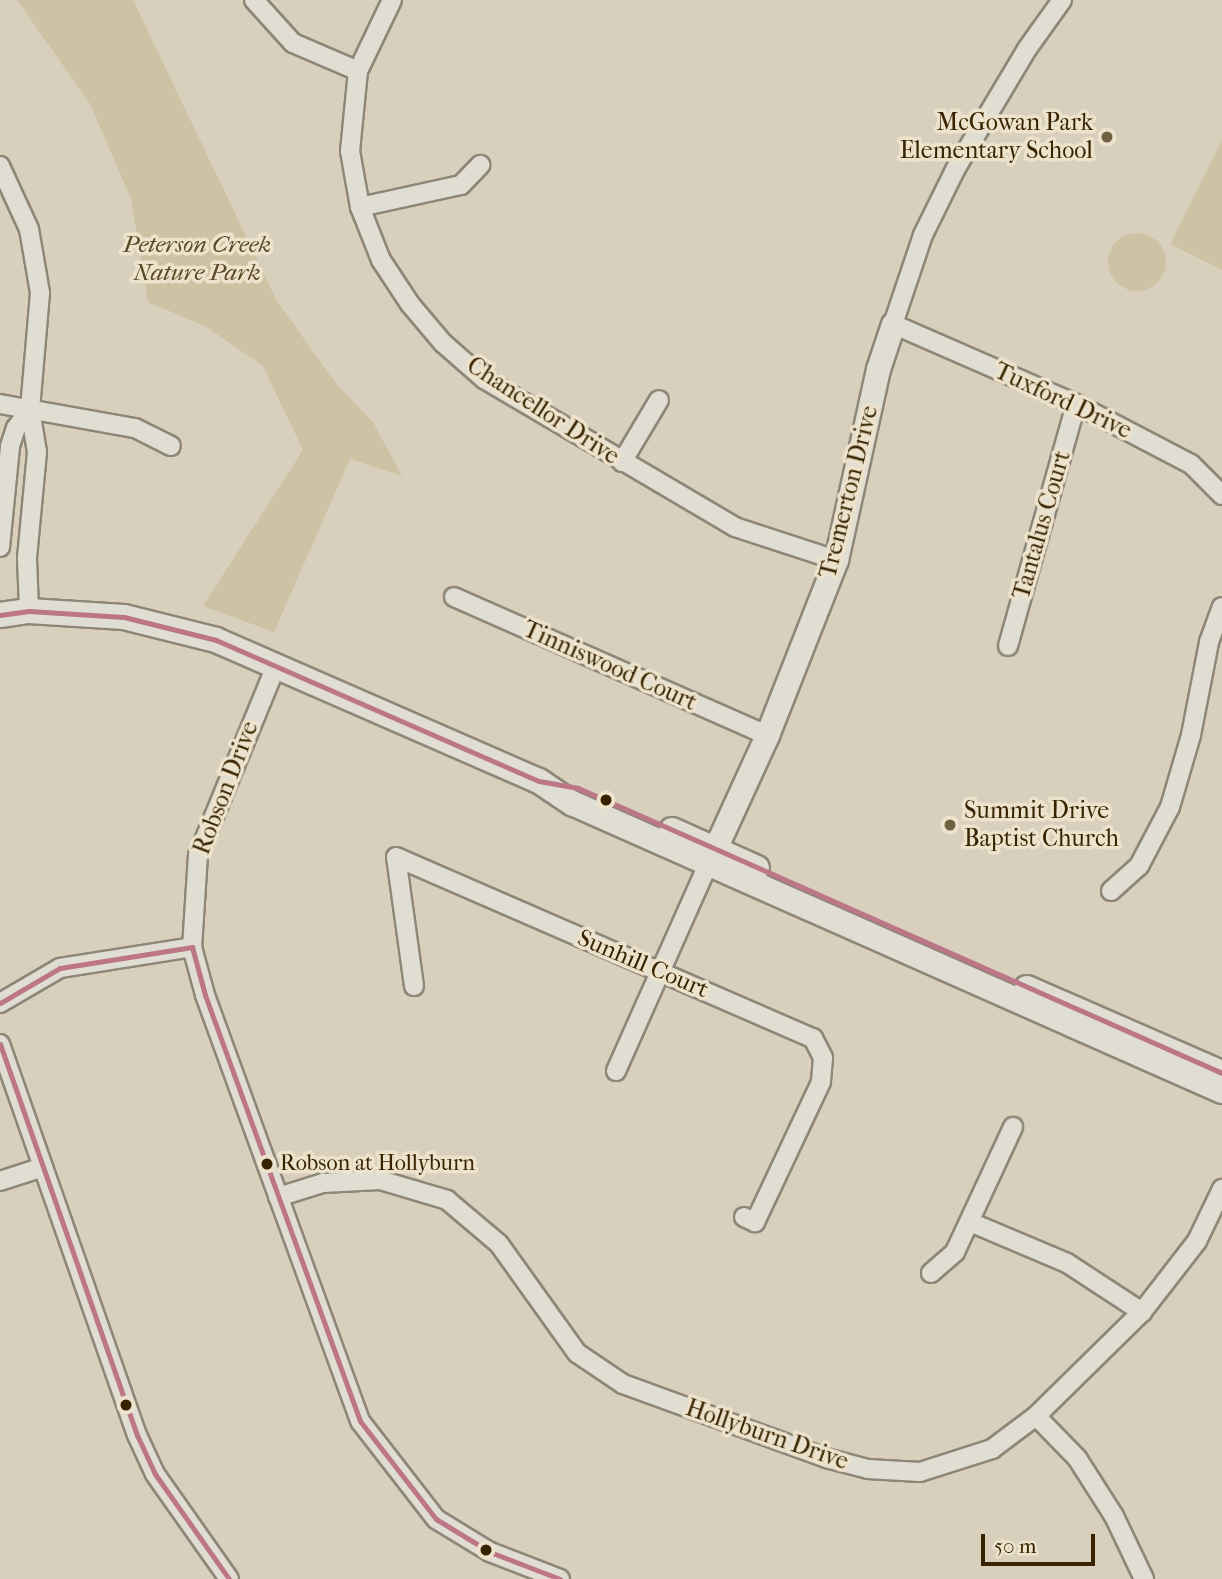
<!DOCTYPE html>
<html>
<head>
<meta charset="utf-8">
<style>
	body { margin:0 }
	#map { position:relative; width:1222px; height:1579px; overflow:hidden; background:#d8d0bc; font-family:"IM FELL French Canon",serif }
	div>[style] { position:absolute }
	.green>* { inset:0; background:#cec2a5 }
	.round { border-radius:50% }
	.roads { filter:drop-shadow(2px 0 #8e8677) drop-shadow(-2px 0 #8e8677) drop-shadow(0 2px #8e8677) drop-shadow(0 -2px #8e8677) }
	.minor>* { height:18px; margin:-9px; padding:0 9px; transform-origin:9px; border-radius:9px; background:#e0ddd3 }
	.tertiary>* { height:23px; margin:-11.5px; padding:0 11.5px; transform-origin:11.5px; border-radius:11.5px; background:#e0ddd3 }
	.secondary>* { height:24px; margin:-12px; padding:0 12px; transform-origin:12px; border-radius:12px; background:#e0ddd3 }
	.bus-1>* { height:5px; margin:-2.5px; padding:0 2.5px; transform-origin:2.5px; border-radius:2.5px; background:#bc7687 }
	.dots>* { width:19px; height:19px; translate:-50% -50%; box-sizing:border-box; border:4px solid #ede3cc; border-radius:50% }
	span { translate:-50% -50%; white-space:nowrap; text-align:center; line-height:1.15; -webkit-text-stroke:7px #ede3cc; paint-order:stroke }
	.bus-label { font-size:22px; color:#382301 }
	.left { translate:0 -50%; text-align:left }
	.poi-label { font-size:24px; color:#382301 }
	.right { translate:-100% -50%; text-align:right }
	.park-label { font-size:24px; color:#5c4826; font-style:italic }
	.street-label { font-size:24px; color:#382301 }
	.scale { position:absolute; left:981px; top:1534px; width:114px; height:32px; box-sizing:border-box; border:4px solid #382301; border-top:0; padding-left:9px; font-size:21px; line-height:24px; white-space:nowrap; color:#382301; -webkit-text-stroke:5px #ede3cc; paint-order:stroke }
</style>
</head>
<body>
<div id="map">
	<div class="green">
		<i style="clip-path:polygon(17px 0,133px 0,277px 301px,337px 385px,373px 422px,402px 476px,350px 459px,274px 632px,203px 606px,303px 450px,263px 366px,205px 326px,148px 302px,131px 199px,90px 104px)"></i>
		<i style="clip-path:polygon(1222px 140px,1222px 270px,1170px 244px)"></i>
		<i class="round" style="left:1108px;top:233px;width:58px;height:58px"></i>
	</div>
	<div class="roads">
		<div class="minor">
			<i style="left:254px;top:0;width:58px;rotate:47.8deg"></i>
			<i style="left:293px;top:43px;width:71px;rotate:23.3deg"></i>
			<i style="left:392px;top:0;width:79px;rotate:115.6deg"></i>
			<i style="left:358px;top:71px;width:80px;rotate:95.7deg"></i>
			<i style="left:350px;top:151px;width:57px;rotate:79.9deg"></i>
			<i style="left:360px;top:207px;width:57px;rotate:68.4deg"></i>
			<i style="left:381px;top:260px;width:53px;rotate:56.6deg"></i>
			<i style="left:410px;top:304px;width:51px;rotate:49.8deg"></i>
			<i style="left:443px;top:343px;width:55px;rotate:41.3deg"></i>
			<i style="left:484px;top:379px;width:291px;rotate:30.5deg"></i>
			<i style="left:735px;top:527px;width:106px;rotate:18.1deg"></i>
			<i style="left:1062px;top:0;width:60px;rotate:125.5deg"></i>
			<i style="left:1027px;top:49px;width:139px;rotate:120.8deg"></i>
			<i style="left:956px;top:168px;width:75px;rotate:116.2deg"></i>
			<i style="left:923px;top:235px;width:94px;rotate:108.6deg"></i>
			<i style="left:893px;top:324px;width:200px;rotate:23.6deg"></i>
			<i style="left:1076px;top:404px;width:130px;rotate:27.6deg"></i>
			<i style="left:1191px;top:464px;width:44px;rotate:45deg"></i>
			<i style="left:0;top:166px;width:69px;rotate:65.3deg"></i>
			<i style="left:29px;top:229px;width:65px;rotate:80.2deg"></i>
			<i style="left:40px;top:293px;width:117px;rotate:94.9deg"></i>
			<i style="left:30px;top:410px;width:43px;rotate:80.5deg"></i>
			<i style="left:37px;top:452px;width:106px;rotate:95.4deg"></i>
			<i style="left:27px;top:558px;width:53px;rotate:87.8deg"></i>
			<i style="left:360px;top:207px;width:103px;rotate:-12.3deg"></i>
			<i style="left:461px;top:185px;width:28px;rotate:-46deg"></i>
			<i style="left:0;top:404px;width:137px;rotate:10.1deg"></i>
			<i style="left:135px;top:428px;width:40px;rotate:26.6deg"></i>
			<i style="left:622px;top:462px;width:72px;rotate:-59.2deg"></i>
			<i style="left:0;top:547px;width:101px;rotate:-84.3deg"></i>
			<i style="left:10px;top:446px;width:19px;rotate:-72deg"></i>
			<i style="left:16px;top:428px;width:23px;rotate:-52deg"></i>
			<i style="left:454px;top:597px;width:342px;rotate:23.8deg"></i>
			<i style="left:1008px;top:646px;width:251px;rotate:-74.3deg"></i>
			<i style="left:276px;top:666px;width:204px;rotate:112.4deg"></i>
			<i style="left:198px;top:855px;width:92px;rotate:93.7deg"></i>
			<i style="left:192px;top:947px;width:50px;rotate:74.8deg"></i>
			<i style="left:205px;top:995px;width:453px;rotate:70deg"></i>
			<i style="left:360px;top:1421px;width:124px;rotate:52.2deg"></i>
			<i style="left:436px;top:1519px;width:63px;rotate:31.4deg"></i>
			<i style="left:490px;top:1552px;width:75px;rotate:21.1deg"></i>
			<i style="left:1111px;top:891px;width:38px;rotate:-42deg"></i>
			<i style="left:1139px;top:866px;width:67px;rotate:-62.3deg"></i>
			<i style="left:1170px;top:807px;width:75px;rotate:-73.7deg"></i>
			<i style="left:1191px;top:735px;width:95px;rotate:-79deg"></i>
			<i style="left:1209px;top:642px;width:37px;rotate:-70deg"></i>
			<i style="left:414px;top:986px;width:130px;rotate:-97.9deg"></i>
			<i style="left:396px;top:857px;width:455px;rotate:23.5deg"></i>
			<i style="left:813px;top:1038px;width:22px;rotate:63deg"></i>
			<i style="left:823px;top:1058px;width:24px;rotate:95deg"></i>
			<i style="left:821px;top:1082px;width:155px;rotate:115.2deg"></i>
			<i style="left:755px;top:1222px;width:12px;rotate:-156deg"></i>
			<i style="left:0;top:1003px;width:69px;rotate:-30.3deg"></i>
			<i style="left:60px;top:968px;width:134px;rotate:-9deg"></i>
			<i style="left:0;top:1044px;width:414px;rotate:70.7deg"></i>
			<i style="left:137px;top:1435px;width:43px;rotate:65.2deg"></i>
			<i style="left:155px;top:1474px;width:128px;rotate:54.8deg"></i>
			<i style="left:616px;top:1071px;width:227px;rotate:-66deg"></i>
			<i style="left:0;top:1181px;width:45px;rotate:-18deg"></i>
			<i style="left:278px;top:1197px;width:47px;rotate:-17.3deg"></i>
			<i style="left:323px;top:1183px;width:57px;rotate:-3deg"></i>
			<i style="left:380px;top:1180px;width:70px;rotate:16.6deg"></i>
			<i style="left:447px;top:1200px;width:68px;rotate:40.2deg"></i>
			<i style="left:499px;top:1244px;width:134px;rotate:54.4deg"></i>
			<i style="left:577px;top:1353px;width:55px;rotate:34deg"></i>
			<i style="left:623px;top:1384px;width:216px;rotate:20deg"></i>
			<i style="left:826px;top:1458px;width:43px;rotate:14.7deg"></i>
			<i style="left:868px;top:1469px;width:52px;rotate:3.3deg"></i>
			<i style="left:920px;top:1472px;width:76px;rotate:-17.7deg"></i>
			<i style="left:992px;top:1449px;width:55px;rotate:-36.9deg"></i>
			<i style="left:1036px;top:1416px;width:148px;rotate:-44.5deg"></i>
			<i style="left:1142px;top:1312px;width:90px;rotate:-52.2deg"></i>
			<i style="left:1197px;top:1241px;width:58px;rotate:-64.3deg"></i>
			<i style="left:970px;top:1222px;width:105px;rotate:22.9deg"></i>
			<i style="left:1067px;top:1263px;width:90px;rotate:33.2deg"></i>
			<i style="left:931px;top:1273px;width:32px;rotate:-41deg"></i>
			<i style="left:955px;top:1252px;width:138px;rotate:-65.1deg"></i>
			<i style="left:1036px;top:1416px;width:59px;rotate:45.7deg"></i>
			<i style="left:1077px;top:1458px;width:69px;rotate:57.5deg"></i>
			<i style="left:1114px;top:1516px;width:70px;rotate:64.5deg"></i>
		</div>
		<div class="tertiary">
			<i style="left:708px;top:864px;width:142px;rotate:-65.4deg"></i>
			<i style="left:767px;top:735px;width:188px;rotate:-68.5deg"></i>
			<i style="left:836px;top:560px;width:196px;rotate:-77.6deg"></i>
			<i style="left:878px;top:369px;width:47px;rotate:-71.6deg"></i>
		</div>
		<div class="secondary">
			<i style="left:0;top:615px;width:29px;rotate:-8deg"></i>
			<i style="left:29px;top:611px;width:95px;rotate:3.6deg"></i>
			<i style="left:124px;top:617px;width:95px;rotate:14deg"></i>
			<i style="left:216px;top:640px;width:352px;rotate:23.6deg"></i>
			<i style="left:539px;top:781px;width:40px;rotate:34deg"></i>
			<i style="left:572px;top:803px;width:711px;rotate:23.9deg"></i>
			<i style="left:672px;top:830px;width:93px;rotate:24.1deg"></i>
			<i style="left:1027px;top:988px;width:213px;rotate:23.6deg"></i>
		</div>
	</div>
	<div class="bus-1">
		<i style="left:0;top:615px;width:29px;rotate:-8deg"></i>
		<i style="left:29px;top:611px;width:95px;rotate:3.6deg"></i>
		<i style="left:124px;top:617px;width:95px;rotate:14deg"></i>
		<i style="left:216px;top:640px;width:352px;rotate:23.6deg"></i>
		<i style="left:539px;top:781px;width:40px;rotate:10deg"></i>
		<i style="left:578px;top:788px;width:704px;rotate:23.87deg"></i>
		<i style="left:0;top:1003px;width:69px;rotate:-30.3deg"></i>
		<i style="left:60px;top:968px;width:134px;rotate:-9deg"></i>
		<i style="left:192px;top:947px;width:50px;rotate:74.8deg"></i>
		<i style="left:205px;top:995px;width:453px;rotate:70deg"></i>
		<i style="left:360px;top:1421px;width:124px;rotate:52.2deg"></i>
		<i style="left:436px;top:1519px;width:63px;rotate:31.4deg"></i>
		<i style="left:490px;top:1552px;width:75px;rotate:21.1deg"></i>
		<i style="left:0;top:1044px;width:414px;rotate:70.7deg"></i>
		<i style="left:137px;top:1435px;width:43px;rotate:65.2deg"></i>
		<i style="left:155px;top:1474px;width:128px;rotate:54.8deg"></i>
	</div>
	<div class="dots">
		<i style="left:1107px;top:137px;background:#706042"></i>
		<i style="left:606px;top:800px;background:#382301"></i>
		<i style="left:950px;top:825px;background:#706042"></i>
		<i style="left:267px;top:1164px;background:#382301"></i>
		<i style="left:126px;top:1405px;background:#382301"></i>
		<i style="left:486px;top:1550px;background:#382301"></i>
	</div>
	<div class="bus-label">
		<span class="left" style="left:280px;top:1164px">Robson at Hollyburn</span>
	</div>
	<div class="poi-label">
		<span class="right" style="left:1093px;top:137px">McGowan Park<br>Elementary School</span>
		<span class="left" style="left:964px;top:825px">Summit Drive<br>Baptist Church</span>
	</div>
	<div class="park-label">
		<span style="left:197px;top:259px">Peterson Creek<br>Nature Park</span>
	</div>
	<div class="street-label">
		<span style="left:1063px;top:401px;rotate:25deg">Tuxford Drive</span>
		<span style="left:543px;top:411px;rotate:33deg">Chancellor Drive</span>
		<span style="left:849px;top:492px;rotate:-76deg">Tremerton Drive</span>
		<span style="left:1042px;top:525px;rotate:-74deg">Tantalus Court</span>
		<span style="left:610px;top:666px;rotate:24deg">Tinniswood Court</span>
		<span style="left:226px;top:788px;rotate:-69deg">Robson Drive</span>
		<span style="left:643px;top:964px;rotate:23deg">Sunhill Court</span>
		<span style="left:767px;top:1435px;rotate:19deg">Hollyburn Drive</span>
	</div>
	<div class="scale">50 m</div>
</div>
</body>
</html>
